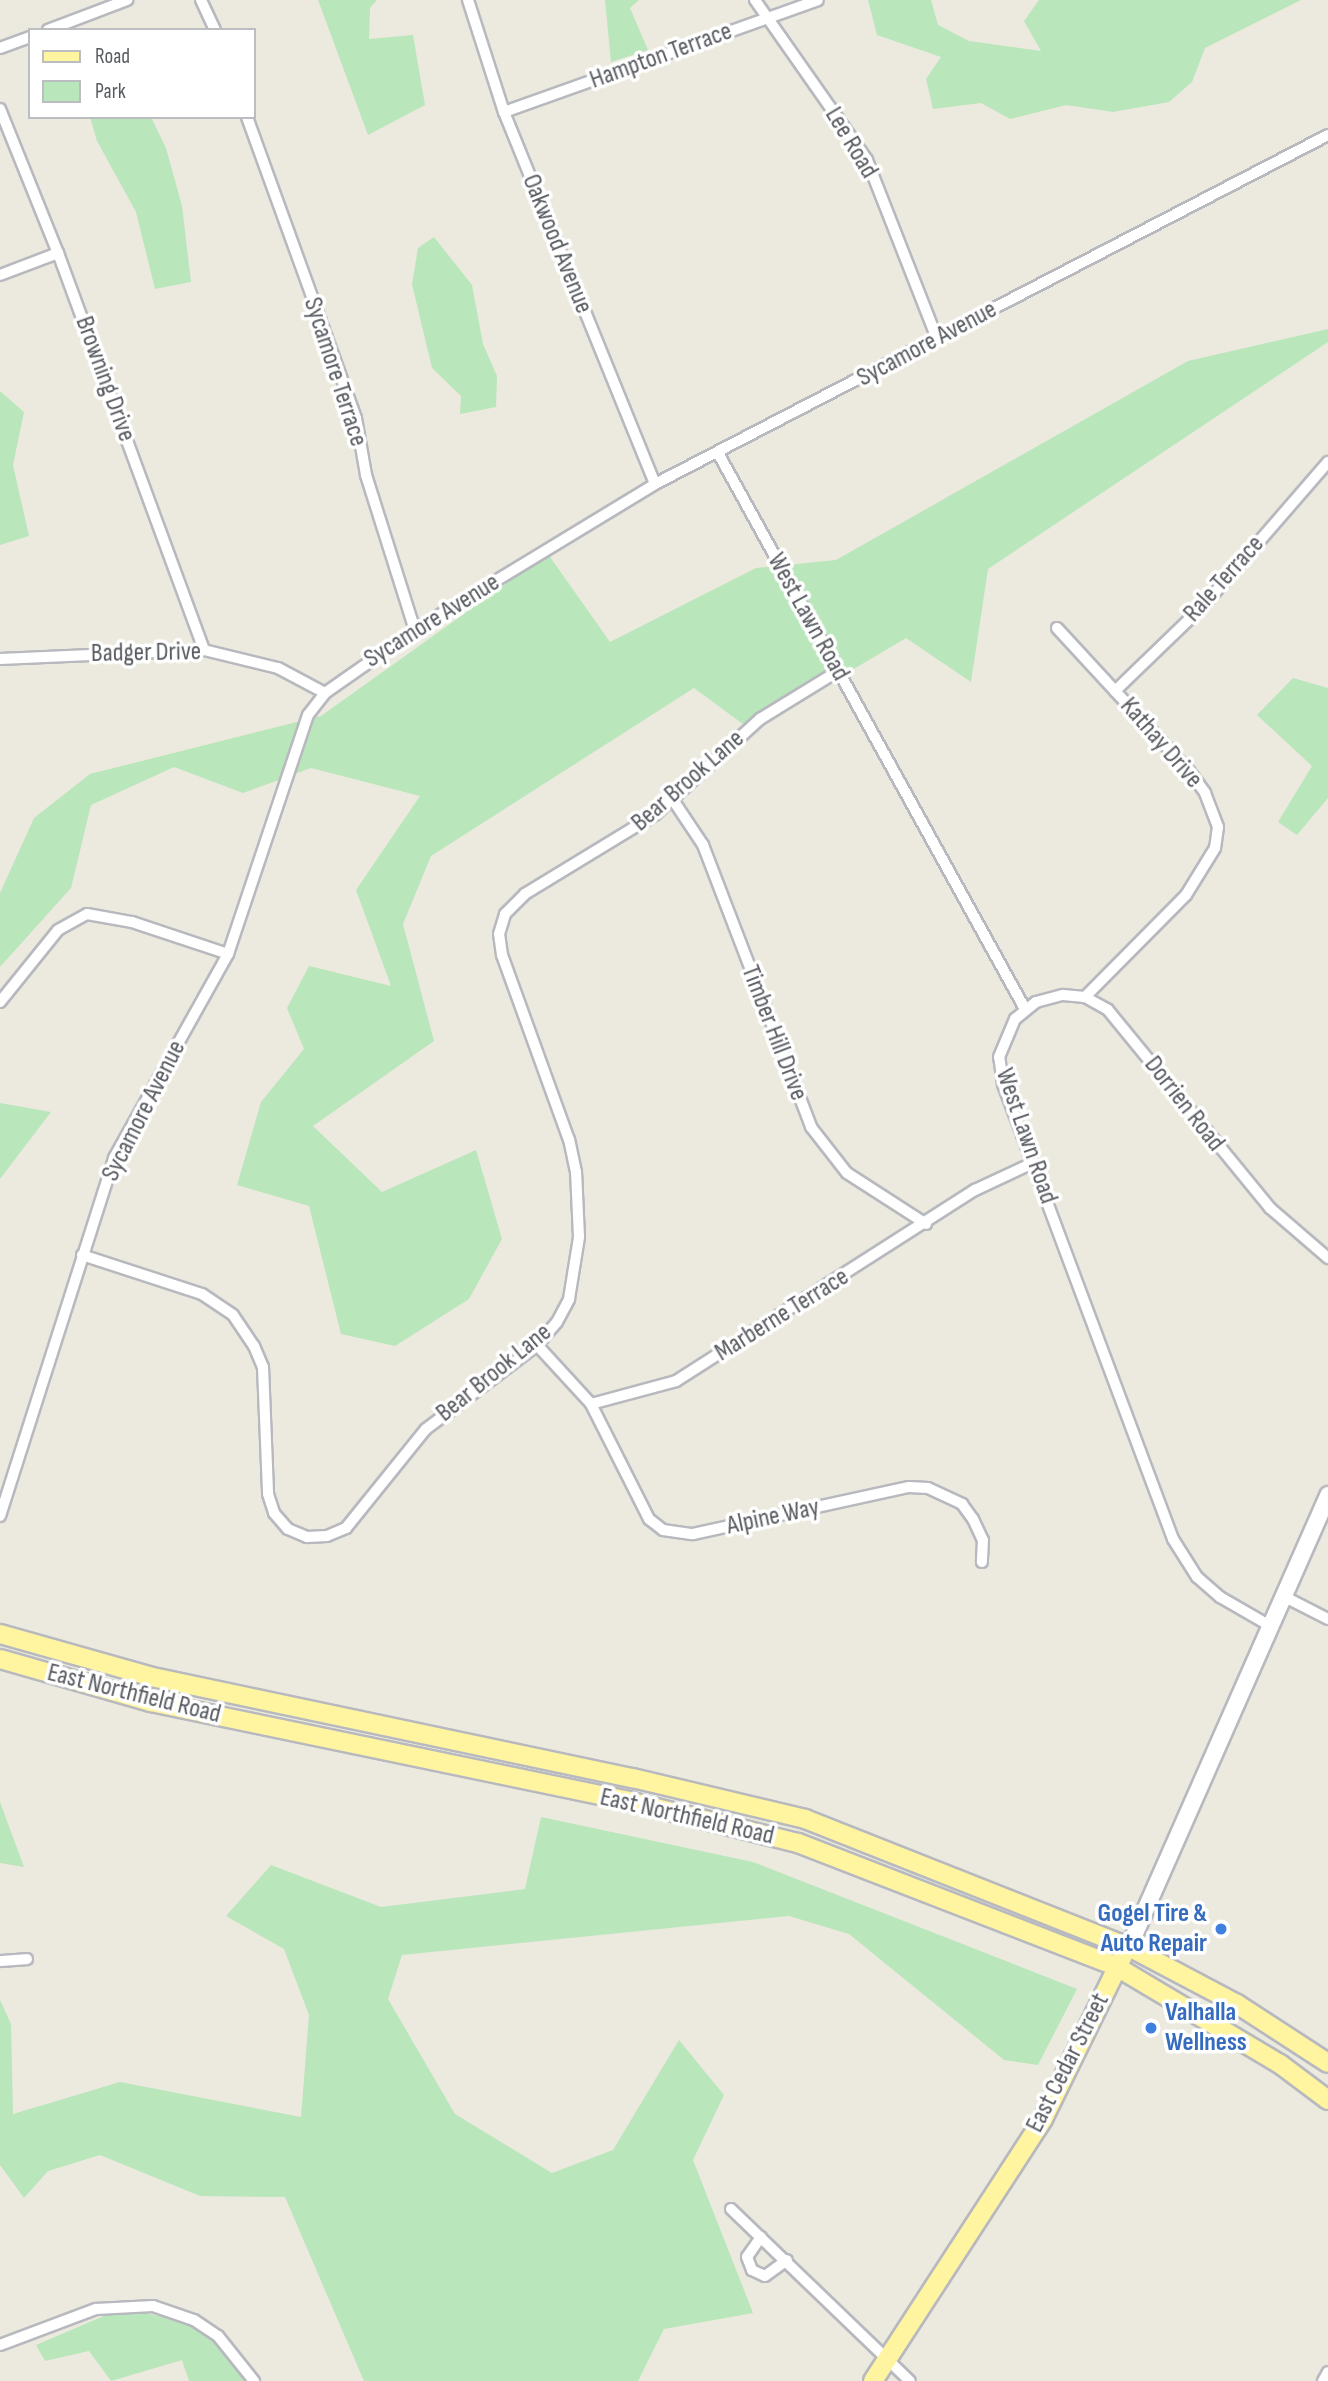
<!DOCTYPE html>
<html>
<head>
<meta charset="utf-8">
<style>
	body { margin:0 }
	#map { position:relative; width:1328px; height:2381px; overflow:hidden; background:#eceade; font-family:"Sofia Sans Condensed",sans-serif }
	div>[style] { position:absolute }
	.green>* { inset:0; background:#b9e6bb }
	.roads { filter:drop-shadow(2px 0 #b7b9bf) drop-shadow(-2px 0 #b7b9bf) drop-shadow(0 2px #b7b9bf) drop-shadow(0 -2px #b7b9bf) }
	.minor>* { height:10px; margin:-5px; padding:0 5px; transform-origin:5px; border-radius:5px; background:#fff }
	.secondary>* { height:16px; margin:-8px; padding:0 8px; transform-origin:8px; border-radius:8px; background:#fff }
	.primary>* { height:18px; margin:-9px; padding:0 9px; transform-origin:9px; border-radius:9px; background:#fff5a0 }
	.dots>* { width:19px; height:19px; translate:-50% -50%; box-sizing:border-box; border:4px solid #fff; border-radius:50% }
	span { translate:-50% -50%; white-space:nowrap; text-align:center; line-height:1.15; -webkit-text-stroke:7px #fff; paint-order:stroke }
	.street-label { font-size:26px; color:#585b61 }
	.shop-label { font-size:26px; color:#366cbe; font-weight:700 }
	.right { translate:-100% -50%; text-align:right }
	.left { translate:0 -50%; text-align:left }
	.legend { position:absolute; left:28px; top:28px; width:228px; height:91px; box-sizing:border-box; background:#fff; border:2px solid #bcbdc0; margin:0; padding:9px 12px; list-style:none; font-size:21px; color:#585b61 }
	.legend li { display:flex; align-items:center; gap:14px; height:35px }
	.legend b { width:35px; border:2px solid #bcbdc0 }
</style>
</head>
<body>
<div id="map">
	<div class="green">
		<i style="clip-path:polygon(318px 0,377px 0,370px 8px,369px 39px,413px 35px,425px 105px,368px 135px)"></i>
		<i style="clip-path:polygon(605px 0,639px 0,630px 8px,648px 50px,611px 62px)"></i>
		<i style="clip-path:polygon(868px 0,931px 0,938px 25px,969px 41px,1041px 51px,1024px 21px,1039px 0,1301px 0,1205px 48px,1192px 82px,1169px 102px,1113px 112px,1066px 105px,1010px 119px,981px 103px,933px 109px,926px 79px,941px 57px,877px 35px)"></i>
		<i style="clip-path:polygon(90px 117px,151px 117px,166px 148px,182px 206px,191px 282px,155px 289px,136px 212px,97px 141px)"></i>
		<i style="clip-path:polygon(434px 237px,472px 285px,483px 344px,497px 376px,496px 407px,460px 414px,461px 396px,432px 368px,412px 284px,418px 248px)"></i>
		<i style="clip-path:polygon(1328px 329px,1328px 342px,988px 569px,971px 682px,906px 638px,751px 730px,694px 688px,431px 856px,403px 924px,434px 1041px,313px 1126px,382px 1192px,476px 1150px,502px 1239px,469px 1299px,395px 1346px,341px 1334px,309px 1206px,237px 1185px,261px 1102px,304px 1049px,287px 1008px,309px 966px,391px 986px,356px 890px,420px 796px,311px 768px,243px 793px,174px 767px,91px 805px,71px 888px,0 967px,0 893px,34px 818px,90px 774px,321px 716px,548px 554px,610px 642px,756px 568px,836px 560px,1188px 361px)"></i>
		<i style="clip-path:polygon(0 391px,24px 412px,13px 465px,29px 536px,0 545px)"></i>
		<i style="clip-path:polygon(1293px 678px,1328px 688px,1328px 798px,1297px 835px,1278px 822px,1312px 766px,1257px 715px)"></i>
		<i style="clip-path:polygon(0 1103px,51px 1112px,0 1179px)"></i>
		<i style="clip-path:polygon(0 1802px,24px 1867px,0 1863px)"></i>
		<i style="clip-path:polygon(541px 1817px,753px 1862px,1077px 1989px,1038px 2065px,1004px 2060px,849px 1934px,789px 1916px,402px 1955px,388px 1999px,455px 2114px,552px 2173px,613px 2150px,679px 2040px,724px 2095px,693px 2160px,753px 2313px,664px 2329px,638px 2381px,364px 2381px,285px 2197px,200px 2196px,100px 2155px,48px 2171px,24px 2198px,0 2165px,0 2000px,11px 2024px,13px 2114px,120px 2082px,301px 2117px,309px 2015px,284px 1949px,226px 1916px,271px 1865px,381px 1907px,525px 1889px)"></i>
		<i style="clip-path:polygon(141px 2312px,189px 2323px,221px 2347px,247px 2381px,189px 2381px,182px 2360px,111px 2381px,89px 2351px,45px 2361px,36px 2345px,106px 2315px)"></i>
	</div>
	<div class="roads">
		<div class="minor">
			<i style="left:201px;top:0;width:33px;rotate:65deg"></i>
			<i style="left:468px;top:0;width:118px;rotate:72.2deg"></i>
			<i style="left:504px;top:112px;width:401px;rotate:67.9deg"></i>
			<i style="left:755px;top:0;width:195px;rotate:55deg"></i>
			<i style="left:867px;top:160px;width:192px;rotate:68.6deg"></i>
			<i style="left:48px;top:30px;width:85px;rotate:-20.8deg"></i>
			<i style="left:0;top:48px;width:32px;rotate:-20deg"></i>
			<i style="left:0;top:109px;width:155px;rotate:68.1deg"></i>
			<i style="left:58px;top:253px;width:423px;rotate:69.8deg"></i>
			<i style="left:504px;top:112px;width:333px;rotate:-19.6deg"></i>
			<i style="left:247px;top:117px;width:320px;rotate:70.1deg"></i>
			<i style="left:356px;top:418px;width:58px;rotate:80deg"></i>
			<i style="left:366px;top:475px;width:163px;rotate:72.5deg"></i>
			<i style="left:0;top:275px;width:62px;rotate:-20.8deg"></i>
			<i style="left:718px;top:453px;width:635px;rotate:61.09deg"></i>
			<i style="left:1057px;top:628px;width:196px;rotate:47.3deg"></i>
			<i style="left:1190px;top:772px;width:26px;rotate:54deg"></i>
			<i style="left:1205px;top:793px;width:36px;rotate:69deg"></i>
			<i style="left:1218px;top:827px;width:21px;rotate:98deg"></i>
			<i style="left:1215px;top:848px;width:55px;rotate:121.7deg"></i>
			<i style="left:1186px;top:895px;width:144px;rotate:134.7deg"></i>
			<i style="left:0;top:659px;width:204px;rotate:-2.5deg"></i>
			<i style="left:204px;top:650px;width:76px;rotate:13.7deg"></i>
			<i style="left:278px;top:668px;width:53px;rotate:28deg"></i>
			<i style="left:1115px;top:691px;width:125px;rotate:-44deg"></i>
			<i style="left:1205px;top:604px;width:188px;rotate:-49.1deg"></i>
			<i style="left:673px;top:800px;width:54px;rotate:56.3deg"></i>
			<i style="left:703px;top:845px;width:302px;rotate:69deg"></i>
			<i style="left:811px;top:1127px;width:58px;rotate:52deg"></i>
			<i style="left:847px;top:1173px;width:94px;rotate:32.8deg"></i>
			<i style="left:0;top:1002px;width:92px;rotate:-51.1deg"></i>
			<i style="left:58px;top:930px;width:33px;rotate:-29deg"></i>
			<i style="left:87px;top:914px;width:46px;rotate:10.1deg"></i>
			<i style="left:132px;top:922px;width:101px;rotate:18.4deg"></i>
			<i style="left:82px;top:1255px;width:126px;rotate:18deg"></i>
			<i style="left:202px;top:1294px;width:37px;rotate:34deg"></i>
			<i style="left:233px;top:1315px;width:37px;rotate:56deg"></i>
			<i style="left:254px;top:1346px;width:23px;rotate:67deg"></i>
			<i style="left:263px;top:1367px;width:127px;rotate:87.7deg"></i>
			<i style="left:268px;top:1494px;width:20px;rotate:72deg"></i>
			<i style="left:274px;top:1513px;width:21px;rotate:49deg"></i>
			<i style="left:288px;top:1529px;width:21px;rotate:23deg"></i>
			<i style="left:307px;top:1537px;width:20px;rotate:-3deg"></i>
			<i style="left:327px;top:1536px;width:21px;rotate:-23deg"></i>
			<i style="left:346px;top:1528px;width:127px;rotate:-51.1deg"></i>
			<i style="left:426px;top:1429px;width:139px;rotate:-37.1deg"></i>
			<i style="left:537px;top:1345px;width:30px;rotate:-49deg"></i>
			<i style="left:557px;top:1322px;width:26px;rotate:-62deg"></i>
			<i style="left:569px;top:1299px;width:63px;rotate:-80.8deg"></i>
			<i style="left:579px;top:1237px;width:65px;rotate:-92.6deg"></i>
			<i style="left:576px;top:1172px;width:33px;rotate:-102deg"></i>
			<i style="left:569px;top:1140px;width:197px;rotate:-109.9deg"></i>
			<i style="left:502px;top:955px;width:21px;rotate:-98deg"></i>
			<i style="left:499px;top:934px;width:21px;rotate:-73deg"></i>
			<i style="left:505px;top:914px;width:28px;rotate:-45deg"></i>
			<i style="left:525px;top:894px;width:153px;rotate:-31.4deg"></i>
			<i style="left:656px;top:814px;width:141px;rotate:-42.4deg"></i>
			<i style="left:760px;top:719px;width:92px;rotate:-31.6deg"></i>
			<i style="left:537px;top:1345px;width:80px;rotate:47.5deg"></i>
			<i style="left:591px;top:1404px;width:129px;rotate:63.2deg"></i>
			<i style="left:649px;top:1519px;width:18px;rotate:38deg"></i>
			<i style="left:663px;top:1530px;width:30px;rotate:8deg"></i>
			<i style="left:693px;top:1534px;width:221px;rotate:-12.3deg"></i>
			<i style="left:909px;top:1487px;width:19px;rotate:3deg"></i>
			<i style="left:928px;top:1488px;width:38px;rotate:25deg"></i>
			<i style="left:962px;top:1504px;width:19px;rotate:54deg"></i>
			<i style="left:973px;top:1519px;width:23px;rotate:65deg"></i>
			<i style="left:983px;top:1540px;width:22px;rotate:93deg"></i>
			<i style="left:591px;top:1404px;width:88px;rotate:-15.1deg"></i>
			<i style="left:676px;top:1381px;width:355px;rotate:-32.6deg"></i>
			<i style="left:975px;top:1190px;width:64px;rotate:-25deg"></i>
			<i style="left:0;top:1516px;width:376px;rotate:-72.3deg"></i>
			<i style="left:114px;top:1158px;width:234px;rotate:-60.8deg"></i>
			<i style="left:228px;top:954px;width:252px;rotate:-71.5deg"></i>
			<i style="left:308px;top:715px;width:28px;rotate:-52deg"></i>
			<i style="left:325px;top:693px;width:110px;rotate:-35deg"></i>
			<i style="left:415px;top:630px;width:281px;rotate:-31.3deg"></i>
			<i style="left:655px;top:484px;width:758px;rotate:-27.41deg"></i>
			<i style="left:1285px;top:1597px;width:48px;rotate:27.1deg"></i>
			<i style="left:1272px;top:1627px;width:60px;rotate:-150deg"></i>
			<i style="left:1220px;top:1597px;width:30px;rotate:-139deg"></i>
			<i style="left:1197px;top:1577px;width:45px;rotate:-122.3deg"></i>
			<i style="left:1173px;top:1539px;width:486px;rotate:-110.5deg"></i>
			<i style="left:1003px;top:1084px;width:27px;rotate:-98deg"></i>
			<i style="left:999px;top:1057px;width:41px;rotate:-67.2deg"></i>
			<i style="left:1015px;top:1019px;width:27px;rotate:-39deg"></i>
			<i style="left:1036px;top:1002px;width:28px;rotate:-15deg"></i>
			<i style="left:1063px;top:995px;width:22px;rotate:5deg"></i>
			<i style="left:1085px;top:997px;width:26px;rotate:29deg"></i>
			<i style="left:1108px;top:1010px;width:256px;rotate:50.7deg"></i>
			<i style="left:1270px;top:1208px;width:77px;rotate:40.8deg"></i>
			<i style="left:0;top:1961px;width:27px;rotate:-4deg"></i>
			<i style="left:731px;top:2209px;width:248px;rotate:43.9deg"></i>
			<i style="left:761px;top:2237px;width:24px;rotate:125deg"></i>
			<i style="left:747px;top:2257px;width:14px;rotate:69deg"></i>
			<i style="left:752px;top:2270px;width:14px;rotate:25deg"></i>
			<i style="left:765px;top:2276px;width:27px;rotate:-36deg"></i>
			<i style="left:0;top:2345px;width:103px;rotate:-20.6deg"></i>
			<i style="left:96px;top:2309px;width:57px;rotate:-3deg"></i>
			<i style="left:153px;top:2306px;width:43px;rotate:18.9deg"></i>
			<i style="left:194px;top:2320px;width:29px;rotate:34deg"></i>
			<i style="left:218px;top:2336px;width:58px;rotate:51.3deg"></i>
			<i style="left:1323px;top:2381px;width:10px;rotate:-61deg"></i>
		</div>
		<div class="secondary">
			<i style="left:1129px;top:1947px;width:494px;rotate:-66.2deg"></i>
		</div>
		<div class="primary">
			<i style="left:0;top:1634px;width:163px;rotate:15.7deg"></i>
			<i style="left:157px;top:1678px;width:486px;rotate:11.9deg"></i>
			<i style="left:633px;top:1778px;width:177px;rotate:13.4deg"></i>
			<i style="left:805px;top:1819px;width:348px;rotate:21.6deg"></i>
			<i style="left:1129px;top:1947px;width:122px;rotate:27.8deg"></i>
			<i style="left:1237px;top:2004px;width:108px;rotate:33deg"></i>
			<i style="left:0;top:1659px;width:157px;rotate:15.9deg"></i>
			<i style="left:151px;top:1702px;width:487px;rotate:11.7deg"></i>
			<i style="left:628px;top:1801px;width:175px;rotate:13.9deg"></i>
			<i style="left:798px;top:1843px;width:342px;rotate:21.2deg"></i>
			<i style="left:1117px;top:1967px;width:190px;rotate:30.8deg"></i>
			<i style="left:1280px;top:2064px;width:60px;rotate:36.9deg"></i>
			<i style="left:873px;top:2381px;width:312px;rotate:-57deg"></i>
			<i style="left:1043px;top:2119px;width:182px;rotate:-63.9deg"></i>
		</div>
	</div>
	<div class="dots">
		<i style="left:1221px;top:1929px;background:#3f7fe0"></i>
		<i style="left:1151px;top:2028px;background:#3f7fe0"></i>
	</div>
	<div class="street-label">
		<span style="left:661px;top:56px;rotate:-20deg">Hampton Terrace</span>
		<span style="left:851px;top:143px;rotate:59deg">Lee Road</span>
		<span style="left:557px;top:244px;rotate:68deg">Oakwood Avenue</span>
		<span style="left:927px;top:344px;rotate:-28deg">Sycamore Avenue</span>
		<span style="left:335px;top:372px;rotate:72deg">Sycamore Terrace</span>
		<span style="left:105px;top:379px;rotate:70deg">Browning Drive</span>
		<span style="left:1224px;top:579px;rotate:-48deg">Rale Terrace</span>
		<span style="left:808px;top:617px;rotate:61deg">West Lawn Road</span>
		<span style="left:432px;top:621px;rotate:-32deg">Sycamore Avenue</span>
		<span style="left:146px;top:653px;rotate:-1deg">Badger Drive</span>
		<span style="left:1161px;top:743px;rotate:49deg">Kathay Drive</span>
		<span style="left:688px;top:781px;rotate:-41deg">Bear Brook Lane</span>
		<span style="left:774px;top:1033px;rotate:69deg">Timber Hill Drive</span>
		<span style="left:1184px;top:1104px;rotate:52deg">Dorrien Road</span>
		<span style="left:144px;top:1111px;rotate:-63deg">Sycamore Avenue</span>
		<span style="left:1026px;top:1136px;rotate:71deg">West Lawn Road</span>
		<span style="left:782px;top:1315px;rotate:-32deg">Marberne Terrace</span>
		<span style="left:494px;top:1373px;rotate:-39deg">Bear Brook Lane</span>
		<span style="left:773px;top:1517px;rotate:-12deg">Alpine Way</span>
		<span style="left:134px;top:1694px;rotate:14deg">East Northfield Road</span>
		<span style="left:687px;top:1817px;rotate:13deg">East Northfield Road</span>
		<span style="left:1068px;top:2063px;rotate:-63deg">East Cedar Street</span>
	</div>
	<div class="shop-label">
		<span class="right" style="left:1207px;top:1929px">Gogel Tire &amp;<br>Auto Repair</span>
		<span class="left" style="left:1165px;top:2028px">Valhalla<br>Wellness</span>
	</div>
	<ul class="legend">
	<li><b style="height:9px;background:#fff5a0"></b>Road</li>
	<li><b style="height:19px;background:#b9e6bb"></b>Park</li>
	</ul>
</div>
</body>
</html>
